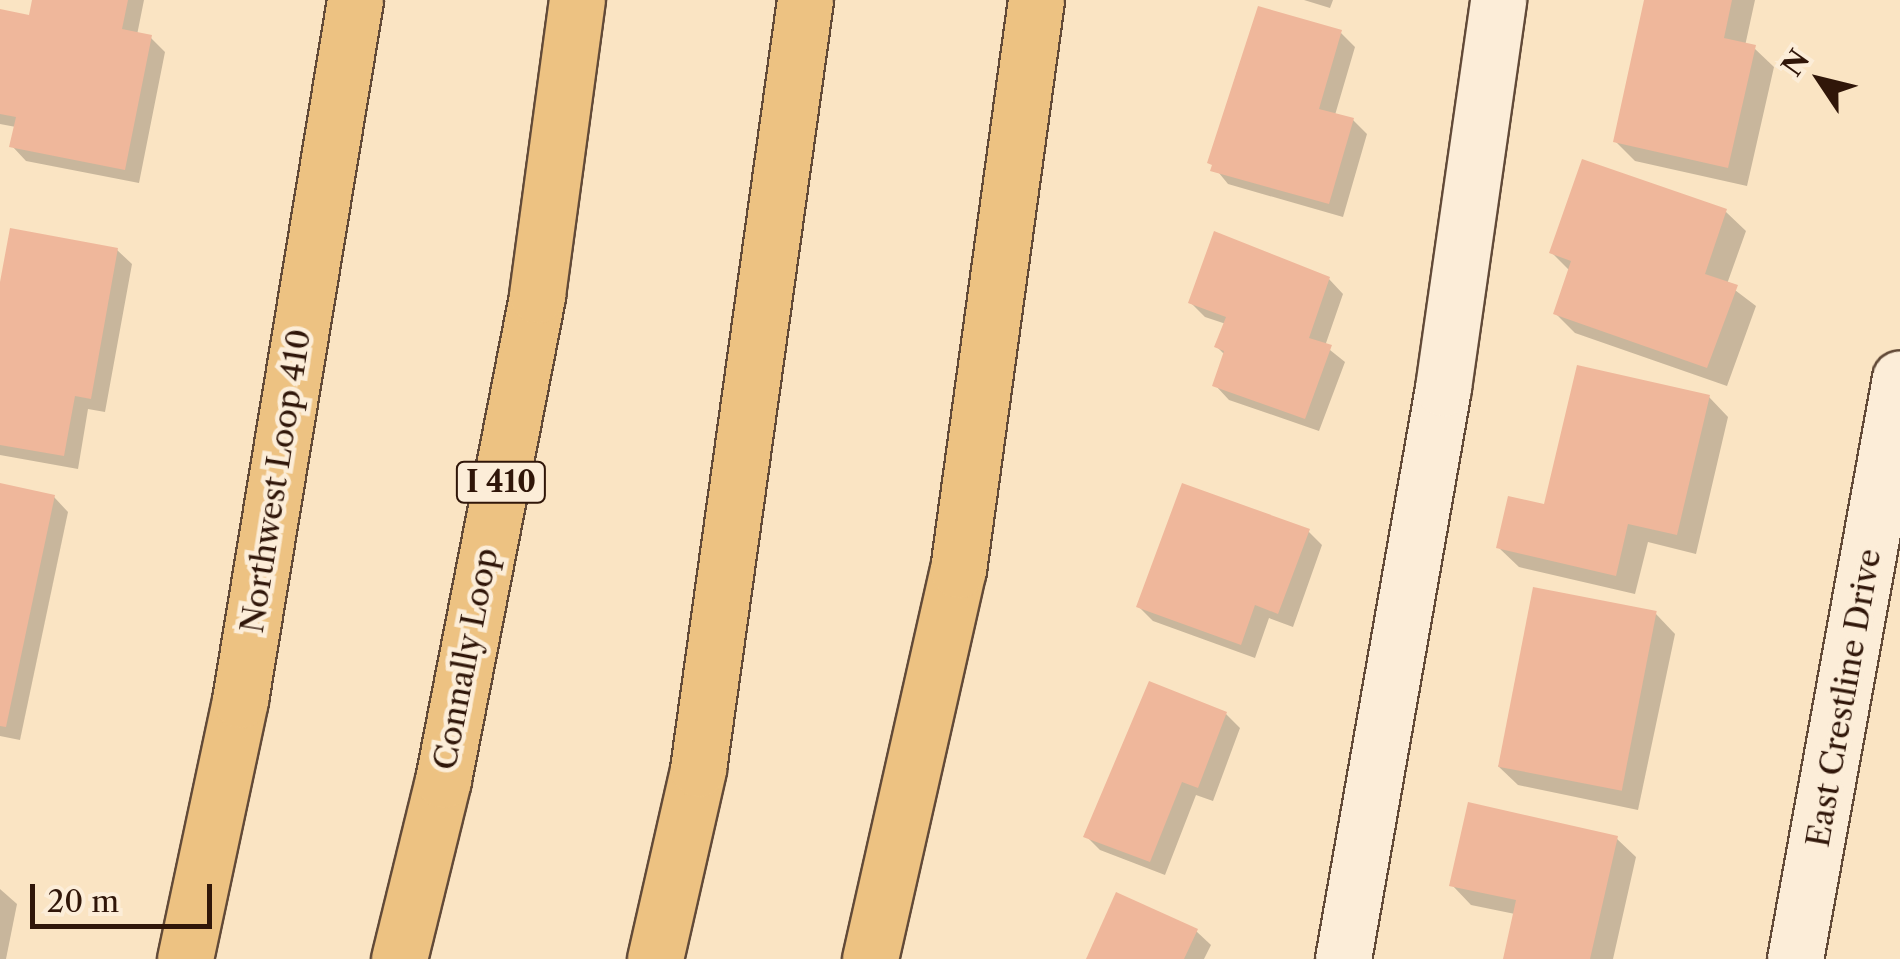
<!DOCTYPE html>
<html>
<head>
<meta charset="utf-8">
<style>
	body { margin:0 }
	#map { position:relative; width:1900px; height:959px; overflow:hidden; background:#fae4c3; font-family:"Libre Caslon Text",serif }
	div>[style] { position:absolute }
	.shadow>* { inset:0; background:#0003 }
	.building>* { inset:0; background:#efb79b; transform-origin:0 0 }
	.roads { filter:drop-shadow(2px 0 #624a38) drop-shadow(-2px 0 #624a38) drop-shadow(0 2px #624a38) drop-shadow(0 -2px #624a38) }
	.minor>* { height:55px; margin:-27.5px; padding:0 27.5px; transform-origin:27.5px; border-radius:27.5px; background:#fcedd8 }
	.major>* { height:55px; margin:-27.5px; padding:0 27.5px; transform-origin:27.5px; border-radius:27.5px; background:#edc282 }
	.highway>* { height:55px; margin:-27.5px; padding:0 27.5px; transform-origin:27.5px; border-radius:27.5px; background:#edc282 }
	span { translate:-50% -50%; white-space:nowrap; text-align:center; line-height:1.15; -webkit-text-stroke:9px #fcedd8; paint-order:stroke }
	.shield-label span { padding:2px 8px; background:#fcedd8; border:2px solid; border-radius:8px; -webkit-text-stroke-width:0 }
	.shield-label { font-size:30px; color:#301609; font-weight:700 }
	.street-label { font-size:32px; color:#301609 }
	.north { position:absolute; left:1770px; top:30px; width:100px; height:100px; -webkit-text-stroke:8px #fcedd8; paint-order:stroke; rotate:305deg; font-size:28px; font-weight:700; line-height:40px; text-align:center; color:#301609 }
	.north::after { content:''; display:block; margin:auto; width:35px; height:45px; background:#301609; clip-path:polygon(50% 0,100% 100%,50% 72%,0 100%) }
	.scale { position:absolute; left:30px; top:884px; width:182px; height:45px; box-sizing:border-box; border:5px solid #301609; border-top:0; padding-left:12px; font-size:30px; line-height:35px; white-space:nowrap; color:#301609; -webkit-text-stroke:8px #fcedd8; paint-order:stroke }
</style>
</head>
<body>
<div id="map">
	<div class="shadow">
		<i style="clip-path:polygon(34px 0,144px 0,137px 35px,151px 38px,165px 52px,139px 183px,26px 161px,12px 146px,16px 127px,0 124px,0 12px,31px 18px)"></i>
		<i style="clip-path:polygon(1304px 0,1333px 0,1330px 8px)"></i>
		<i style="clip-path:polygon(1647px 0,1755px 0,1745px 46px,1754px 48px,1774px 67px,1747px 186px,1635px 161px,1615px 141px)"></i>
		<i style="clip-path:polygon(1341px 33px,1355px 47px,1335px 115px,1353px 120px,1367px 134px,1343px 217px,1228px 184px,1210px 162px,1237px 72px)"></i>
		<i style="clip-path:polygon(1726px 212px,1746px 231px,1727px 284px,1756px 306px,1727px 386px,1575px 333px,1556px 314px,1570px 271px,1551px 252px)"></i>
		<i style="clip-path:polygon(117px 250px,132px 264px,105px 412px,88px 409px,78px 469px,0 455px,0 296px)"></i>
		<i style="clip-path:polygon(1329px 279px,1343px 294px,1325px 346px,1345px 362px,1319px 431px,1229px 400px,1215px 385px,1225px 355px,1217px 347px,1226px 324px,1205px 317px,1191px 303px)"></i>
		<i style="clip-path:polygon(1709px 397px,1728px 417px,1696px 554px,1648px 542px,1635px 594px,1519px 567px,1499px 548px,1546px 507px)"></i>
		<i style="clip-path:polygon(0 486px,54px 497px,68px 512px,20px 740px,0 736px)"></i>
		<i style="clip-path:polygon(1308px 531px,1322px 545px,1293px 627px,1269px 618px,1255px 658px,1153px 621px,1139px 607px)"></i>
		<i style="clip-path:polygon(1656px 614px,1675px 634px,1638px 810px,1518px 785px,1498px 766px)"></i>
		<i style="clip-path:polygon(1226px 714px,1240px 728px,1213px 801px,1196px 795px,1165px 875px,1100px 850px,1086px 836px)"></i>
		<i style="clip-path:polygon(1616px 838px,1636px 857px,1613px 959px,1505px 959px,1515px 914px,1471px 905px,1452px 885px)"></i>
		<i style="clip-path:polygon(0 889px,17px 904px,6px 959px,0 959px)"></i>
		<i style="clip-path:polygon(1196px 931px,1211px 945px,1204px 959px,1089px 959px)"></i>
	</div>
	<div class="building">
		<i style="clip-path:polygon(32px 0,128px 0,122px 29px,152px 35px,125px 170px,9px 147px,16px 117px,0 114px,0 9px,29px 15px)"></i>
		<i style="clip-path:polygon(1644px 0,1732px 0,1724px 38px,1756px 45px,1728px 168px,1613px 142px)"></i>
		<i style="clip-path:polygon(1258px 6px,1342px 30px,1319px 109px,1354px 118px,1329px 204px,1210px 171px,1212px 165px,1207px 163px)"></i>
		<i style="clip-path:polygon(1582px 159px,1727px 209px,1705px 274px,1738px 285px,1707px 368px,1553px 314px,1571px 261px,1549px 253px)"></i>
		<i style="clip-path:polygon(10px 228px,118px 248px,91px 399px,75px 396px,64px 456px,0 445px,0 282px)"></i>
		<i style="clip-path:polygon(1214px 231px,1330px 277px,1309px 338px,1332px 345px,1305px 419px,1212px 386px,1224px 351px,1214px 347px,1226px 317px,1188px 303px)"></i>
		<i style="clip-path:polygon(1577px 365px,1710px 395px,1677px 535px,1628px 524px,1616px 576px,1496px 548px,1508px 496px,1544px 504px)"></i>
		<i style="clip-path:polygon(0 483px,55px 495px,6px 727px,0 726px)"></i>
		<i style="clip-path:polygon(1182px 483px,1310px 529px,1278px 614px,1255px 605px,1241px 645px,1136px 607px)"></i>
		<i style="left:1533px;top:587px;width:126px;height:183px;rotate:11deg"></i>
		<i style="clip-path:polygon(1149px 681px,1227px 712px,1198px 788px,1182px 782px,1150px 862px,1083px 837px)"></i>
		<i style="clip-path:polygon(1468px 802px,1618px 836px,1590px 959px,1503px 959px,1516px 900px,1449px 886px)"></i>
		<i style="clip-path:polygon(1116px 892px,1198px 929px,1184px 959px,1086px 959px)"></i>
	</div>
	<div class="roads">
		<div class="minor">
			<i style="left:1343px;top:959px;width:580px;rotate:-80.07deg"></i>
			<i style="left:1443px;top:388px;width:392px;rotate:-81.9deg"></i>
			<i style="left:1795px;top:959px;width:590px;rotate:-79.76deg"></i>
		</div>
		<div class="major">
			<i style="left:185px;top:959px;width:265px;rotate:-78deg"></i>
			<i style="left:240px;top:700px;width:709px;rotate:-80.67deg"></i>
			<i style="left:870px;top:959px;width:399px;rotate:-77.3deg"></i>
			<i style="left:958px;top:570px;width:575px;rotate:-82.21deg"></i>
		</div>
		<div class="highway">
			<i style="left:399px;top:959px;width:184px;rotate:-76.2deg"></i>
			<i style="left:443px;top:780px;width:494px;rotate:-79deg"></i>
			<i style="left:537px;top:295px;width:298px;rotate:-82.3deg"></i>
			<i style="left:655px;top:959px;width:195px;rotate:-77.2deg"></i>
			<i style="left:698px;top:769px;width:776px;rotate:-82.08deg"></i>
		</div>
	</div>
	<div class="shield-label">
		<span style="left:501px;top:482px">I 410</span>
	</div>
	<div class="street-label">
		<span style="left:276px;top:481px;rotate:-81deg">Northwest Loop 410</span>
		<span style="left:466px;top:659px;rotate:-79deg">Connally Loop</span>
		<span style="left:1844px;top:698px;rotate:-80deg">East Crestline Drive</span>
	</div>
	<div class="north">N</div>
	<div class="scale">20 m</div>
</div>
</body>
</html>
